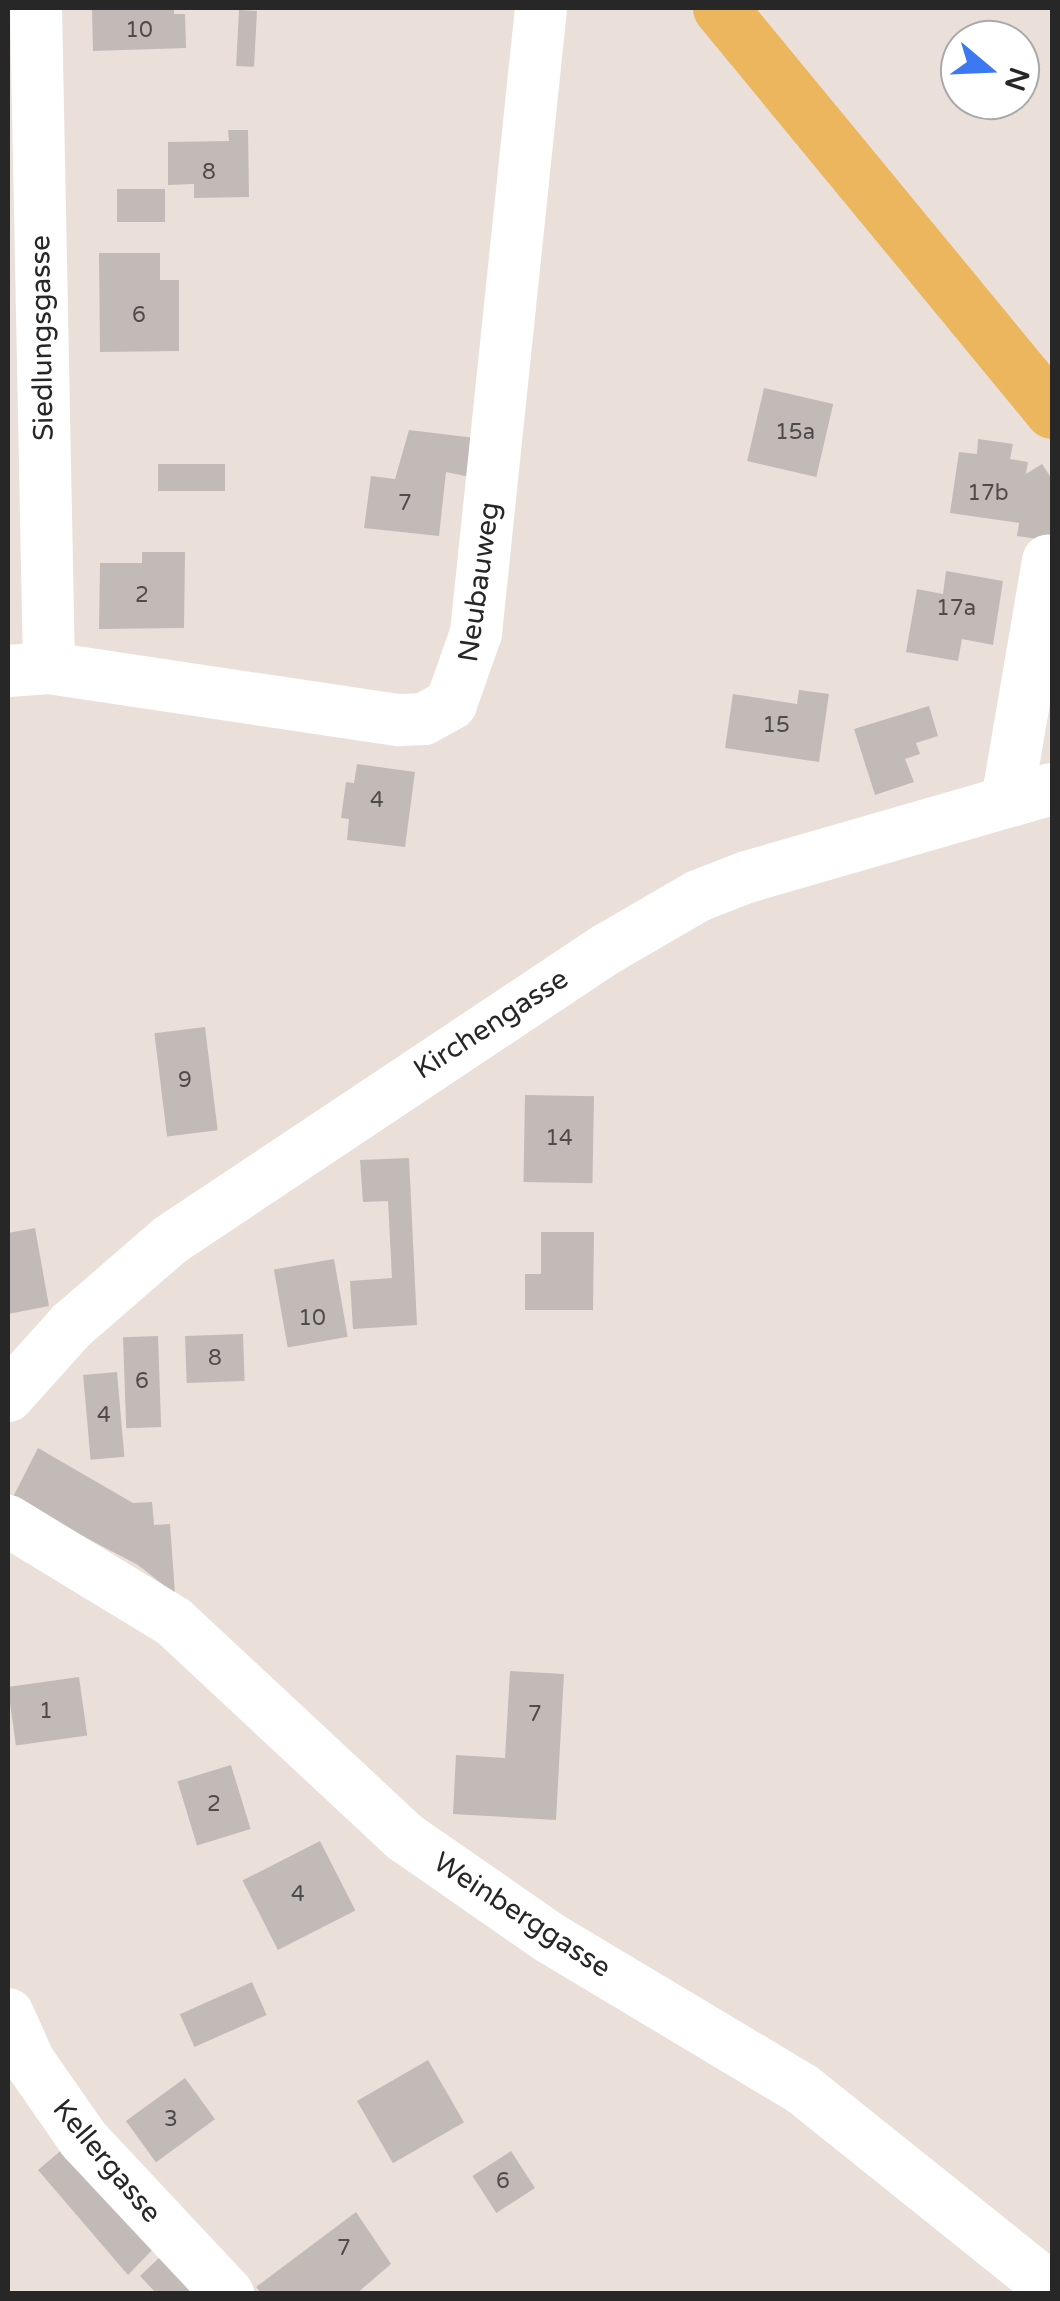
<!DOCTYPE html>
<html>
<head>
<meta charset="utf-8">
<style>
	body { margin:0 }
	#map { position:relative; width:1060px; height:2301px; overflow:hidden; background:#eae0d9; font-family:"Varela Round",sans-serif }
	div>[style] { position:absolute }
	.building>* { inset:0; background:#c2bab6; transform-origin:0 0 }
	.minor>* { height:52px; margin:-26px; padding:0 26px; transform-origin:26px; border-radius:26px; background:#fff }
	.major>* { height:55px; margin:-27.5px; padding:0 27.5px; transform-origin:27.5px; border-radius:27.5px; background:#ebb65d }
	span { translate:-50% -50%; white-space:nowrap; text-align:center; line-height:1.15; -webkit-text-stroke:8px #fff; paint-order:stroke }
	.number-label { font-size:22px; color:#4e4c4b }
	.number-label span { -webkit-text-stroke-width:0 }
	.street-label { font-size:28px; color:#272727 }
	.frame { position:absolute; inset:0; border:10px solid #272727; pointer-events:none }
	.north { position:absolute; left:940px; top:20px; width:100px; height:100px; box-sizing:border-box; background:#fff; border:2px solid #a9a9a9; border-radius:50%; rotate:109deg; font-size:28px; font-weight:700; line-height:40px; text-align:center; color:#272727 }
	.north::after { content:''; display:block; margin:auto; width:35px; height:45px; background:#3d78f3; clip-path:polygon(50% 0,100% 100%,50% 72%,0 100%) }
</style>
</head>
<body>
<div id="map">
	<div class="building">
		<i style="clip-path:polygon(92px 8px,174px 8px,174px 14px,185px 14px,186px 48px,93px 51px)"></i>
		<i style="left:239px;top:10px;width:18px;height:56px;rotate:3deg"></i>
		<i style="clip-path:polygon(228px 130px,248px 130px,249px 197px,194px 198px,194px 184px,168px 185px,168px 142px,229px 141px)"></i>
		<i style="left:117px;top:189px;width:48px;height:33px"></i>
		<i style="clip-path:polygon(99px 253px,160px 253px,160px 280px,179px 280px,179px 351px,100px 352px)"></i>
		<i style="left:764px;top:388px;width:71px;height:75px;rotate:13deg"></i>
		<i style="clip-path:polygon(409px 430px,475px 438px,470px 477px,446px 472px,439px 536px,364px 528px,371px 476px,395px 479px)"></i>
		<i style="clip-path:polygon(978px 439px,1013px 444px,1010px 459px,1028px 462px,1026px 474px,1042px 464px,1052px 479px,1051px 541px,1017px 536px,1019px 523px,950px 513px,959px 452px,977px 454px)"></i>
		<i style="left:158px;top:464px;width:67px;height:27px"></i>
		<i style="clip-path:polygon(142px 552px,185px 552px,184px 628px,99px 629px,100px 563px,142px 563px)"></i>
		<i style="clip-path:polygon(946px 571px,1003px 581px,993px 645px,962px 639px,958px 661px,906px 652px,917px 589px,943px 594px)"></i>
		<i style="clip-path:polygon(799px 690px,829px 694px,819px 762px,725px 748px,733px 694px,797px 704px)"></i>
		<i style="clip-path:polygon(929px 706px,938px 736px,916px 743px,920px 754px,905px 759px,914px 782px,875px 795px,854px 729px)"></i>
		<i style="clip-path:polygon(357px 764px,415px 772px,405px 847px,347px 840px,349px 819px,341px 818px,346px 782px,354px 783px)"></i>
		<i style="left:205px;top:1027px;width:104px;height:51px;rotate:83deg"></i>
		<i style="left:525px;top:1095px;width:69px;height:87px;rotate:1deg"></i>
		<i style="clip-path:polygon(409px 1158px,417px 1325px,353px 1329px,350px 1281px,392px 1278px,388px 1201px,363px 1202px,360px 1160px)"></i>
		<i style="clip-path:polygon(35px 1228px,49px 1306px,8px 1314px,8px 1233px)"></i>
		<i style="clip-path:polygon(541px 1232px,594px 1232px,593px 1310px,525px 1310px,525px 1274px,541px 1274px)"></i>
		<i style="left:334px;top:1259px;width:79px;height:61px;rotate:80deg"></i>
		<i style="left:243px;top:1334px;width:47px;height:58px;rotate:88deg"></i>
		<i style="left:158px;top:1336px;width:91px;height:35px;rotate:88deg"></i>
		<i style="left:117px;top:1372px;width:85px;height:34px;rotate:85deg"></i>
		<i style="clip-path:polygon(38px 1448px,133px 1503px,152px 1502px,154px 1525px,170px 1524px,175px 1594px,138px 1565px,12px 1499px)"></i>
		<i style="clip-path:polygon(510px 1671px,564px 1674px,556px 1820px,453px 1814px,456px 1755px,505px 1758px)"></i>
		<i style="left:79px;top:1677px;width:59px;height:72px;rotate:82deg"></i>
		<i style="left:231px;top:1765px;width:67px;height:56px;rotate:73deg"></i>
		<i style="left:320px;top:1841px;width:78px;height:87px;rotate:63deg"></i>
		<i style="left:252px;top:1982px;width:36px;height:79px;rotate:66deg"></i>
		<i style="left:428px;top:2060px;width:72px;height:82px;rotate:60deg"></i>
		<i style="left:185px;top:2078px;width:51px;height:73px;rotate:54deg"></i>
		<i style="clip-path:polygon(64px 2148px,156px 2246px,128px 2275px,38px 2170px)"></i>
		<i style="left:511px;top:2151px;width:44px;height:46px;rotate:57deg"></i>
		<i style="clip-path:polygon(356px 2212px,391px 2264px,356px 2294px,262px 2294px,256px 2287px)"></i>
		<i style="clip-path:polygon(165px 2252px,205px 2294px,157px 2294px,140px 2276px)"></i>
	</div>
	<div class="minor">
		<i style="left:36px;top:8px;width:660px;rotate:88.87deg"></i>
		<i style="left:8px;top:671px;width:41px;rotate:-4.2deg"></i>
		<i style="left:49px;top:668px;width:354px;rotate:8.5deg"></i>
		<i style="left:399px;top:720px;width:25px;rotate:-2deg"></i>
		<i style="left:424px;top:719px;width:31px;rotate:-29deg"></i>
		<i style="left:451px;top:704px;width:75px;rotate:-70.6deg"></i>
		<i style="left:476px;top:633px;width:628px;rotate:-84.06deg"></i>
		<i style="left:1007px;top:801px;width:244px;rotate:-80.3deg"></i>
		<i style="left:8px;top:1396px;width:96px;rotate:-48deg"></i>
		<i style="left:72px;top:1325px;width:130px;rotate:-40.9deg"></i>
		<i style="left:170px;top:1240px;width:523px;rotate:-33.69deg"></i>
		<i style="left:605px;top:950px;width:108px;rotate:-30.1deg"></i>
		<i style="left:698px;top:896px;width:53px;rotate:-21.2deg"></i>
		<i style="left:747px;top:877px;width:317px;rotate:-16.1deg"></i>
		<i style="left:8px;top:1521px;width:194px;rotate:31.3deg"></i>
		<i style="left:174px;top:1622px;width:317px;rotate:43deg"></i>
		<i style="left:406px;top:1838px;width:175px;rotate:34.8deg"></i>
		<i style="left:550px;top:1938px;width:292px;rotate:30.9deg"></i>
		<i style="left:801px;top:2088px;width:322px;rotate:38.7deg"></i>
		<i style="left:8px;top:2014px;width:51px;rotate:65.9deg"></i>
		<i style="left:29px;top:2061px;width:96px;rotate:55.2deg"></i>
		<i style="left:84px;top:2140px;width:211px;rotate:46.9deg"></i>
	</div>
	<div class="major">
		<i style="left:720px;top:8px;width:522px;rotate:50.52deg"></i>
	</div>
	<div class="number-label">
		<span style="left:139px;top:31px">10</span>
		<span style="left:209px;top:173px">8</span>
		<span style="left:139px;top:316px">6</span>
		<span style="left:795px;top:433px">15a</span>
		<span style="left:988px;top:494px">17b</span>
		<span style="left:405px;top:504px">7</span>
		<span style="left:142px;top:596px">2</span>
		<span style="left:956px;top:609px">17a</span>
		<span style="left:776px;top:726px">15</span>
		<span style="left:377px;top:801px">4</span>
		<span style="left:185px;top:1081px">9</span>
		<span style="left:559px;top:1139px">14</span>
		<span style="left:312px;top:1319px">10</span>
		<span style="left:215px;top:1359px">8</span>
		<span style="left:142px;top:1382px">6</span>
		<span style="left:104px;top:1416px">4</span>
		<span style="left:46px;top:1712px">1</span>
		<span style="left:535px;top:1715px">7</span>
		<span style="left:214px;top:1805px">2</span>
		<span style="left:298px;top:1895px">4</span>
		<span style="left:171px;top:2120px">3</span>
		<span style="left:503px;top:2182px">6</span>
		<span style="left:344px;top:2249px">7</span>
	</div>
	<div class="street-label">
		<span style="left:42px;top:338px;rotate:-91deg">Siedlungsgasse</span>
		<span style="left:479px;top:582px;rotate:-82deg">Neubauweg</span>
		<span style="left:491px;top:1024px;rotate:-33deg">Kirchengasse</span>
		<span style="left:522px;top:1915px;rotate:33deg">Weinberggasse</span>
		<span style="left:107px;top:2161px;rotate:50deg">Kellergasse</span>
	</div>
	<div class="frame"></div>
	<div class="north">N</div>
</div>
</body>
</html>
